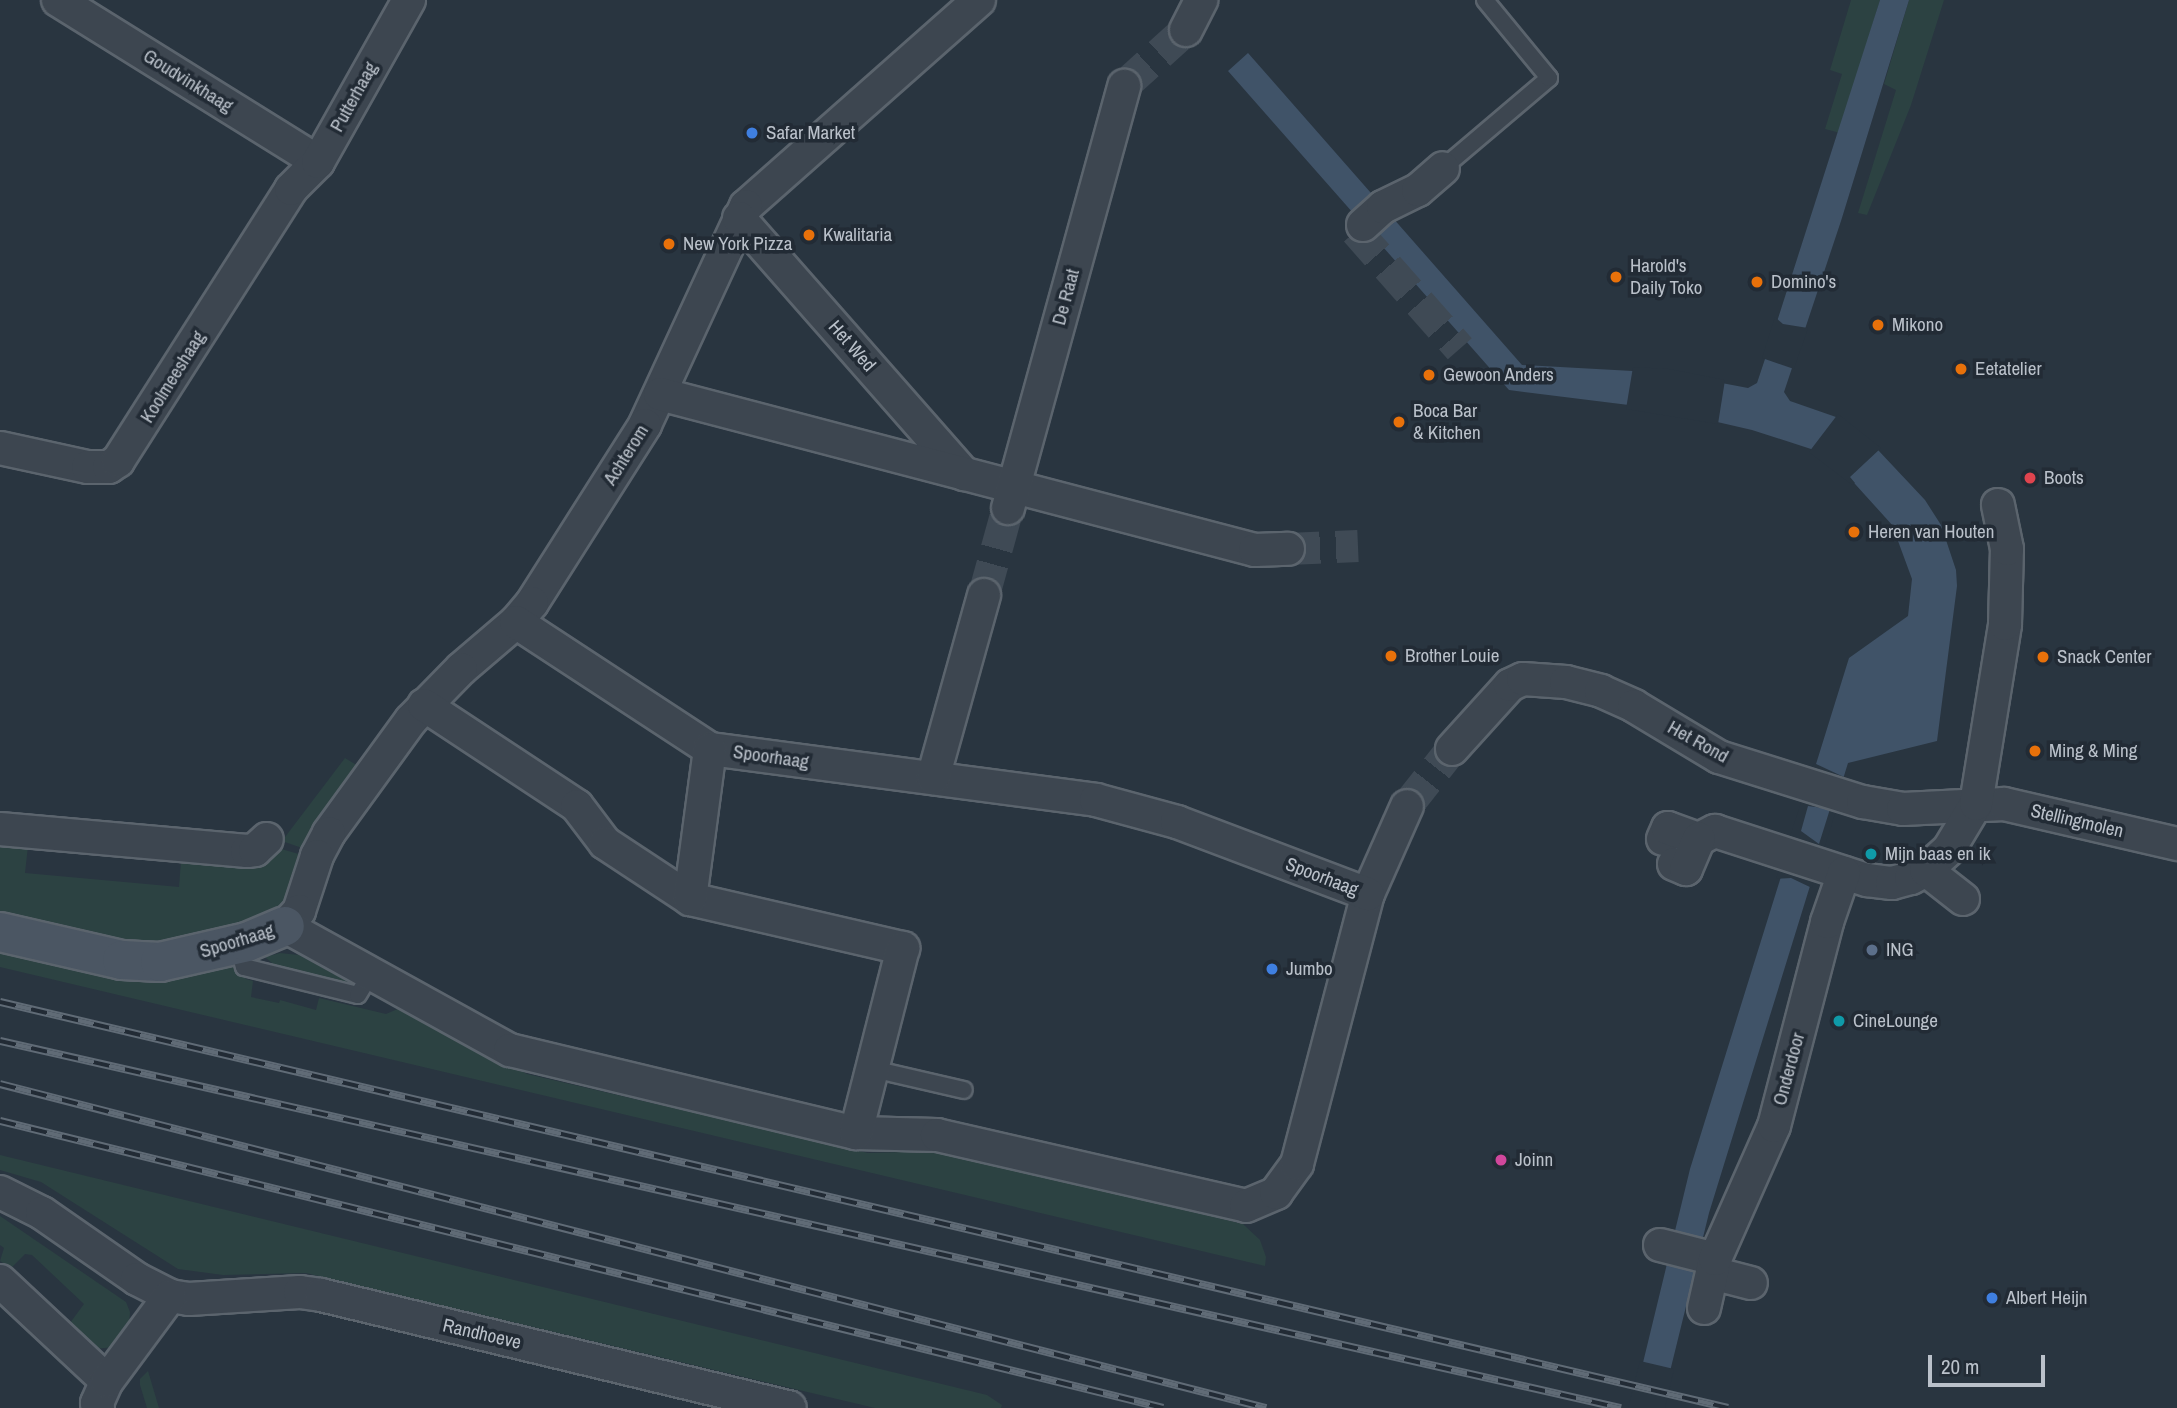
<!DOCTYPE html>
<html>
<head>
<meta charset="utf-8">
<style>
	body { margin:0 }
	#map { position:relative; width:2177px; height:1408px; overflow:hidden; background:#293540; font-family:"Archivo Narrow",sans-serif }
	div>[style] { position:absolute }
	.green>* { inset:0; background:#2c4242 }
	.water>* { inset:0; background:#405368 }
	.pier>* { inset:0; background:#293540 }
	.street-tunnel>* { height:32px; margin-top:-16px; transform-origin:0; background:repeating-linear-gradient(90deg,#3f4a55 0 32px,transparent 0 48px) }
	.roads { filter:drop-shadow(2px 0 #5b646d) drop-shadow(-2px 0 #5b646d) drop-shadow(0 2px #5b646d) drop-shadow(0 -2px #5b646d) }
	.lane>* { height:16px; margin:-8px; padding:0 8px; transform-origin:8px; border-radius:8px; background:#3d4650 }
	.street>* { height:32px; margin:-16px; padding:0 16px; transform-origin:16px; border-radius:16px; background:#3d4650 }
	.secondary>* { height:38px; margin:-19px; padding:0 19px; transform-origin:19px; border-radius:19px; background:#4b5663 }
	.rail>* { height:8px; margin-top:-4px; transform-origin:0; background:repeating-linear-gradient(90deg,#222b35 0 16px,#606b76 0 32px); box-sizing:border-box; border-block:2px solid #606b76 }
	.dots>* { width:19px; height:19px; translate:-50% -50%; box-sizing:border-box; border:4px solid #222b35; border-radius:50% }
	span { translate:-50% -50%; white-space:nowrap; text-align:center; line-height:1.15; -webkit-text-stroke:7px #222b35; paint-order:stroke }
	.street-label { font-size:19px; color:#bac1ca }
	.poi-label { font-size:19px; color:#bac1ca }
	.left { translate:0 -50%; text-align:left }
	.scale { position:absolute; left:1928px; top:1355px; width:117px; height:32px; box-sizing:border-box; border:4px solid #bac1ca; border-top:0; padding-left:9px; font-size:21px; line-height:24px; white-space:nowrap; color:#bac1ca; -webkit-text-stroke:5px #222b35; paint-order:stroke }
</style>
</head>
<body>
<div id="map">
	<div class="green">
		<i style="clip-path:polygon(1851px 0,1880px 0,1840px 133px,1825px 129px,1842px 74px,1830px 70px)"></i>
		<i style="clip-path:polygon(1909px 0,1944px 0,1911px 105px,1867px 215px,1858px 213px,1896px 90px,1884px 84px)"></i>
		<i style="clip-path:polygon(345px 758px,358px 766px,320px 819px,305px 849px,282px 841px)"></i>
		<i style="clip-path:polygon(0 838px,28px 846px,25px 873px,179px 887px,181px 861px,278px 848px,302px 855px,291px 892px,279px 908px,265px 920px,162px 943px,123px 942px,0 913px)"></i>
		<i style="clip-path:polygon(0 949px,236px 964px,246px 979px,253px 981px,251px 997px,279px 1003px,280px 1000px,316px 1010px,319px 998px,386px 1014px,400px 1008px,527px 1074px,868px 1153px,941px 1151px,1243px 1224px,1260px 1240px,1266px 1257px,1265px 1266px,0 967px)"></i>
		<i style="clip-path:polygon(280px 953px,299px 955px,351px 983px,273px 964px,265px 957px)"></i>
		<i style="clip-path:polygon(0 1155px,987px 1395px,1002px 1405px,1001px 1408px,875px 1408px,306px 1273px,223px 1275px,178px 1269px,41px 1182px,0 1170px)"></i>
		<i style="clip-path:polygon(0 1216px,126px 1302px,130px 1312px,129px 1325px,114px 1347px,95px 1349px,71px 1327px,70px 1323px,84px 1304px,32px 1255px,25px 1254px,11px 1268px,0 1261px,4px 1248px,0 1245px)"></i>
		<i style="clip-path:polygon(148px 1371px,159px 1408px,147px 1408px,140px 1385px,140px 1379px)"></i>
	</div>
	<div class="water">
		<i style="clip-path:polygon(1880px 0,1909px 0,1841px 221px,1784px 392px,1790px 401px,1836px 417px,1878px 450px,1925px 500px,1941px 525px,1956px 570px,1957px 586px,1937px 741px,1848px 763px,1709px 1213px,1661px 1408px,1632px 1408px,1690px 1169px,1849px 658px,1908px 616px,1912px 579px,1898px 541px,1903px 537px,1846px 474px,1811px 449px,1752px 430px,1661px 409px,1509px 390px,1228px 71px,1248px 53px,1522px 365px,1669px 373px,1748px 388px,1757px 383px,1765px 359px)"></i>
	</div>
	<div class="pier">
		<i style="clip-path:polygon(1775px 317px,1783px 324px,1808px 328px,1794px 369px,1762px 358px)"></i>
		<i style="clip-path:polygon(1633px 367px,1669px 369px,1725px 380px,1718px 424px,1626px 409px)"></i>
		<i style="clip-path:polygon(1838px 414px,1881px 448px,1850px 477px,1855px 483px,1852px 485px,1809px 452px)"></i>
		<i style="clip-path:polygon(evenodd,1814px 763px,1846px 778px,1812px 888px,1791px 878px,1776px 879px,1814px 763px,1808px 806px,1830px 809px,1819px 844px,1801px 831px,1808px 806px)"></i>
		<i style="clip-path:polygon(1640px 1361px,1674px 1369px,1665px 1408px,1628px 1408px)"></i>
	</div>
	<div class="street-tunnel">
		<i style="left:1124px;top:86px;width:84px;rotate:-42.1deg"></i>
		<i style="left:1363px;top:225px;width:9px;rotate:139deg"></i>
		<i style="left:1356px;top:231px;width:157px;rotate:48.6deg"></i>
		<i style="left:1288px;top:549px;width:70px;rotate:-2.5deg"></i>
		<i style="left:984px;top:595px;width:90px;rotate:-74.6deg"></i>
		<i style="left:1407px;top:806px;width:73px;rotate:-51.7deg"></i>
	</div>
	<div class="roads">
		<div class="lane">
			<i style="left:1443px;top:168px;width:139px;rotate:-40.3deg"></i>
			<i style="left:1549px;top:78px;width:101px;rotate:-129.4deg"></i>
			<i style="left:237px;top:944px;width:24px;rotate:73deg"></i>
			<i style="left:244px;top:967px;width:117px;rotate:13.8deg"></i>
			<i style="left:358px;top:995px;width:26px;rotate:-59deg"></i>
			<i style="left:873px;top:1069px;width:93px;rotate:13deg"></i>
		</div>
		<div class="street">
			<i style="left:58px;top:0;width:306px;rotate:31.9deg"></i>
			<i style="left:979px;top:0;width:311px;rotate:138.5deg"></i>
			<i style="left:746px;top:206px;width:241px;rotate:114.8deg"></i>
			<i style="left:645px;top:425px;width:211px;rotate:122.4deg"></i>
			<i style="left:532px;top:603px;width:25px;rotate:130deg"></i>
			<i style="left:516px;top:622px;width:72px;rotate:139.5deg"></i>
			<i style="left:461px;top:669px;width:71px;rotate:134.4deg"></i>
			<i style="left:411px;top:720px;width:140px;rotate:126deg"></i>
			<i style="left:329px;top:833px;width:26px;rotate:118deg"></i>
			<i style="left:317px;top:856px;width:58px;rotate:108.1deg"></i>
			<i style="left:299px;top:911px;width:21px;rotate:133deg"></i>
			<i style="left:285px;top:926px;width:257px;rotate:28.9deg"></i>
			<i style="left:510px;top:1050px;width:356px;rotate:13.5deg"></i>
			<i style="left:856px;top:1133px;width:81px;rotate:1.4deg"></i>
			<i style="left:937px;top:1135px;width:317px;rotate:12.9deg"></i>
			<i style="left:1246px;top:1206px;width:33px;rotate:-23deg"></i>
			<i style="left:1276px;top:1193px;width:36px;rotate:-54deg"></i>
			<i style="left:1297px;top:1164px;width:279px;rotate:-75.3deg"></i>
			<i style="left:1368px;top:894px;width:96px;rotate:-66.1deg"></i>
			<i style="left:1186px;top:30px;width:34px;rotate:-63deg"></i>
			<i style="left:739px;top:218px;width:341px;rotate:48.7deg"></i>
			<i style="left:1363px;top:225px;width:27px;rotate:-42deg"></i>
			<i style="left:1383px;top:207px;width:39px;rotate:-26deg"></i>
			<i style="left:1418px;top:190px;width:33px;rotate:-41deg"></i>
			<i style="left:660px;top:394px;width:615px;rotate:14.69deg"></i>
			<i style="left:1255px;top:550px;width:33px;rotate:-2deg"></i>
			<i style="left:0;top:448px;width:90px;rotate:12.2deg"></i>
			<i style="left:88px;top:467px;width:21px"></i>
			<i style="left:109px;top:467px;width:11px;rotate:-34deg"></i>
			<i style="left:118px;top:461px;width:322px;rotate:-57.5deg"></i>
			<i style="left:291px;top:189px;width:38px;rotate:-45deg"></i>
			<i style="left:318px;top:162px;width:186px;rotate:-60.7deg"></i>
			<i style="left:1008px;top:508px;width:438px;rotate:-74.6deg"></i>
			<i style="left:516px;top:622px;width:232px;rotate:33.2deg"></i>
			<i style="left:710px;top:749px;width:389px;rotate:7.5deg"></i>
			<i style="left:1096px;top:800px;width:84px;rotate:15.2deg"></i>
			<i style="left:1177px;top:822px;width:204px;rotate:20.7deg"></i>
			<i style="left:424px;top:705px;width:183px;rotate:33.4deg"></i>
			<i style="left:577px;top:806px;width:46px;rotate:52.9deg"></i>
			<i style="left:605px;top:843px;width:102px;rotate:33.4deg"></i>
			<i style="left:690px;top:899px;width:219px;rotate:13deg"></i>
			<i style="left:903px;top:948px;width:191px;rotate:104.3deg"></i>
			<i style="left:1452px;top:749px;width:86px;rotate:-47.8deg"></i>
			<i style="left:1510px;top:685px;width:14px;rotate:-25deg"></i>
			<i style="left:1523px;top:679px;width:43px;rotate:4deg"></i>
			<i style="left:1566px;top:682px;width:36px;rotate:14deg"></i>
			<i style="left:1601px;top:691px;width:36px;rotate:24deg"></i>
			<i style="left:1634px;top:706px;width:99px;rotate:31deg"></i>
			<i style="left:1719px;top:757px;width:151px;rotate:17.4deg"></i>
			<i style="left:1863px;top:802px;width:41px;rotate:9.9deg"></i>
			<i style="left:1903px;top:809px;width:101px;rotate:-2.8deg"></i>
			<i style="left:2004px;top:804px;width:178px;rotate:13deg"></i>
			<i style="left:933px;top:778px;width:190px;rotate:-74.4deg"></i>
			<i style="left:0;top:829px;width:248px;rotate:5.1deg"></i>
			<i style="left:247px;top:851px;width:8px;rotate:-7deg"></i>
			<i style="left:255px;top:850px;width:16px;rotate:-43deg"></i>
			<i style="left:1663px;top:839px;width:12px;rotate:-66deg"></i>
			<i style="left:1668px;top:828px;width:33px;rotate:20deg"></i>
			<i style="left:1699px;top:839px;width:18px;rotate:-27deg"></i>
			<i style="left:1715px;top:831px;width:160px;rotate:17.9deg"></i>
			<i style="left:1867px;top:880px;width:25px;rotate:7deg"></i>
			<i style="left:1892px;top:883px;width:20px;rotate:-15deg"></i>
			<i style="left:1911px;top:878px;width:17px;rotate:-28deg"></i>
			<i style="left:1926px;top:870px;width:31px;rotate:-42deg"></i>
			<i style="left:1949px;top:849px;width:52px;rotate:-59deg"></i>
			<i style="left:1976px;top:804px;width:182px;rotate:-80.8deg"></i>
			<i style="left:2005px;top:624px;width:75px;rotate:-88.5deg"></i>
			<i style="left:2007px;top:549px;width:45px;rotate:-101.6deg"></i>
			<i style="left:1674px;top:864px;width:13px;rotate:23deg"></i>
			<i style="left:1686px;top:869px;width:33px;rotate:-67deg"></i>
			<i style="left:1926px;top:870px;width:47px;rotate:38.1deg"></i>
			<i style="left:690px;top:899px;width:151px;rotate:-82.4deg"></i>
			<i style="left:0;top:1192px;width:47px;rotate:26.6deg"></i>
			<i style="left:42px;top:1213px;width:116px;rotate:34.8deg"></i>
			<i style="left:137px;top:1279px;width:37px;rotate:27deg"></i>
			<i style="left:170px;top:1296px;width:19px;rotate:9deg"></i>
			<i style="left:189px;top:1299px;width:111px;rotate:-3.6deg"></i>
			<i style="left:300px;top:1292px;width:21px;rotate:8deg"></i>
			<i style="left:321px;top:1295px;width:482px;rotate:13.5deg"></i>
			<i style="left:1660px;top:1245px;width:57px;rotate:14.3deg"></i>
			<i style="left:1712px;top:1273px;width:40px;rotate:14.4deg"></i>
			<i style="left:0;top:1281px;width:146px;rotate:43.1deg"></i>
			<i style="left:1704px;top:1308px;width:50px;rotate:-77.3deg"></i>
			<i style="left:1715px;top:1259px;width:145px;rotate:-66.1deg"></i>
			<i style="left:1774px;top:1126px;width:211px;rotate:-75.4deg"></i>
			<i style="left:1827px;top:922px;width:52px;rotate:-70.9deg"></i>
			<i style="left:98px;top:1408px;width:5px;rotate:-101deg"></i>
			<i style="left:97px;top:1403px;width:24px;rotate:-66deg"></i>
			<i style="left:107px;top:1381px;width:106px;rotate:-53.5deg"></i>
		</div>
		<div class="secondary">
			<i style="left:0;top:932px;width:125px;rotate:12.9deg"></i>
			<i style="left:122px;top:960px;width:38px;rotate:3deg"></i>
			<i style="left:160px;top:962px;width:89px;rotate:-12.9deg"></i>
			<i style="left:247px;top:942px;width:41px;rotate:-22.8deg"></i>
		</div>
	</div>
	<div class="rail">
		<i style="left:0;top:1002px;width:1775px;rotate:13.22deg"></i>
		<i style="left:0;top:1041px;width:1662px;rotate:12.76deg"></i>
		<i style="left:0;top:1084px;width:1307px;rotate:14.36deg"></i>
		<i style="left:0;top:1121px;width:1198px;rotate:13.86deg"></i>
	</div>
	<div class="dots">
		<i style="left:752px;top:133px;background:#3f7fe0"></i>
		<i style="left:809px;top:235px;background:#e8710a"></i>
		<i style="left:669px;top:244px;background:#e8710a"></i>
		<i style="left:1616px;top:277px;background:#e8710a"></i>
		<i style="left:1757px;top:282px;background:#e8710a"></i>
		<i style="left:1878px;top:325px;background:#e8710a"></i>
		<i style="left:1961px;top:369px;background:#e8710a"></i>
		<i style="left:1429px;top:375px;background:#e8710a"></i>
		<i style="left:1399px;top:422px;background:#e8710a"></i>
		<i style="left:2030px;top:478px;background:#e0444e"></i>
		<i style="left:1854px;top:532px;background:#e8710a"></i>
		<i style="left:1391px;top:656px;background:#e8710a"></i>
		<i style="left:2043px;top:657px;background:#e8710a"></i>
		<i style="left:2035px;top:751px;background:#e8710a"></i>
		<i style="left:1871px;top:854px;background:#0f9aa8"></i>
		<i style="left:1872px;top:950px;background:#5c6f8a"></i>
		<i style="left:1272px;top:969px;background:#3f7fe0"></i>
		<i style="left:1839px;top:1021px;background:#0f9aa8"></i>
		<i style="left:1501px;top:1160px;background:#d1479c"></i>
		<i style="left:1992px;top:1298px;background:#3f7fe0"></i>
	</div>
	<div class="street-label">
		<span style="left:188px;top:81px;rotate:32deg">Goudvinkhaag</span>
		<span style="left:354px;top:97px;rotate:-61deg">Putterhaag</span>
		<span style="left:1066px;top:297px;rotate:-75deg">De Raat</span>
		<span style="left:852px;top:346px;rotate:49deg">Het Wed</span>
		<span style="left:173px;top:377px;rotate:-58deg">Koolmeeshaag</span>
		<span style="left:626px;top:455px;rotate:-58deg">Achterom</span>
		<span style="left:1698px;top:742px;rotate:29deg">Het Rond</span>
		<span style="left:771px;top:757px;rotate:8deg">Spoorhaag</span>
		<span style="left:2077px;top:821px;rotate:13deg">Stellingmolen</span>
		<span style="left:1322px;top:877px;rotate:21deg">Spoorhaag</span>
		<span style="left:237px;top:941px;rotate:-17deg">Spoorhaag</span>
		<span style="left:1789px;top:1069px;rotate:-75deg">Onderdoor</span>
		<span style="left:482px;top:1334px;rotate:13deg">Randhoeve</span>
	</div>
	<div class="poi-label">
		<span class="left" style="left:766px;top:133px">Safar Market</span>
		<span class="left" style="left:823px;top:235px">Kwalitaria</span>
		<span class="left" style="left:683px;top:244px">New York Pizza</span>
		<span class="left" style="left:1630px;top:277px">Harold's<br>Daily Toko</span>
		<span class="left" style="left:1771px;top:282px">Domino's</span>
		<span class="left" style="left:1892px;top:325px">Mikono</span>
		<span class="left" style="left:1975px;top:369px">Eetatelier</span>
		<span class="left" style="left:1443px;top:375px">Gewoon Anders</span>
		<span class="left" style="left:1413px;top:422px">Boca Bar<br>&amp; Kitchen</span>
		<span class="left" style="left:2044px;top:478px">Boots</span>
		<span class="left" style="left:1868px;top:532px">Heren van Houten</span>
		<span class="left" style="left:1405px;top:656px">Brother Louie</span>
		<span class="left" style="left:2057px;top:657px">Snack Center</span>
		<span class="left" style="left:2049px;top:751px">Ming &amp; Ming</span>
		<span class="left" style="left:1885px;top:854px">Mijn baas en ik</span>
		<span class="left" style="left:1886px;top:950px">ING</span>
		<span class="left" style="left:1286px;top:969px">Jumbo</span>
		<span class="left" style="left:1853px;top:1021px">CineLounge</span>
		<span class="left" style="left:1515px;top:1160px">Joinn</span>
		<span class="left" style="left:2006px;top:1298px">Albert Heijn</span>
	</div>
	<div class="scale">20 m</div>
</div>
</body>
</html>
